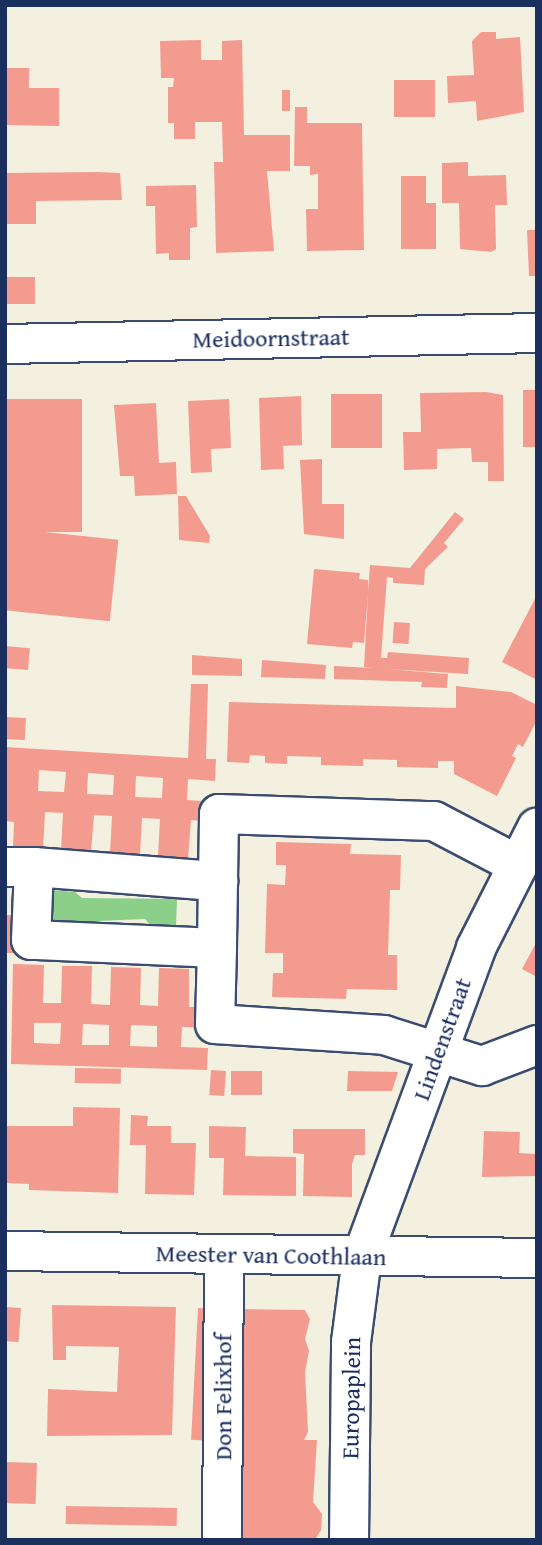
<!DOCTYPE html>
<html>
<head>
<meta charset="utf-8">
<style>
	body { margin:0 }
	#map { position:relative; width:542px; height:1545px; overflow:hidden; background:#f3f0df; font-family:"Gentium Book Plus",serif }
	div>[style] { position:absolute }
	.green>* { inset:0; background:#8bcf89 }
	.building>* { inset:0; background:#f49b8f; transform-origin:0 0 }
	.roads { filter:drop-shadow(2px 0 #3b4c71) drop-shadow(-2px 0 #3b4c71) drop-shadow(0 2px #3b4c71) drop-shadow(0 -2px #3b4c71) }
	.minor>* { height:38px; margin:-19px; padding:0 19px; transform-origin:19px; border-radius:19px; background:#fff }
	span { translate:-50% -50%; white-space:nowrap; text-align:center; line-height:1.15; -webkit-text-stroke:6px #fff; paint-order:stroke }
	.street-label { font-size:24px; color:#1b2f5e }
	.frame { position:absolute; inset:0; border:7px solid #1b2f5e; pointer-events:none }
</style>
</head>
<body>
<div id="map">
	<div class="green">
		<i style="clip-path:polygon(50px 890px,75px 892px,82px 898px,177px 899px,176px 926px,151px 926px,145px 919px,49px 923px)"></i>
	</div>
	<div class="building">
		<i style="clip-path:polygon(481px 32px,496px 32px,496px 39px,520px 37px,524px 112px,477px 121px,476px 101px,448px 103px,447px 76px,474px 75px,472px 41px)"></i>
		<i style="clip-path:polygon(201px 40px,201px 60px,222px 60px,222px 41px,242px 40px,244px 135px,290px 135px,290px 171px,267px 171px,274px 251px,216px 253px,214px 162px,223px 162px,222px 122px,195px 122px,195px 139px,174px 139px,174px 123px,168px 123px,168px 87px,173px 87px,174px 78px,161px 78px,160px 41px)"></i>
		<i style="clip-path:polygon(5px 68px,29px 68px,29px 88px,59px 88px,59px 126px,5px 125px)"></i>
		<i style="left:394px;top:80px;width:41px;height:37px"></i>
		<i style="left:282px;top:90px;width:8px;height:21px"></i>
		<i style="clip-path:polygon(295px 107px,307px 107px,307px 123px,362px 123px,364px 250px,307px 251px,306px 209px,318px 209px,318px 174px,310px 175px,310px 166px,294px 166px)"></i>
		<i style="clip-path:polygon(468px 162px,468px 176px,506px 175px,507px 205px,495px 205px,496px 249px,491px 252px,460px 249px,459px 203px,442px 203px,442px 163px)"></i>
		<i style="clip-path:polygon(96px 172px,120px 173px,122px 200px,36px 201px,36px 224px,5px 224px,5px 173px)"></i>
		<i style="clip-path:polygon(401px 176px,426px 176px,426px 203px,436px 203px,436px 249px,401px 249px)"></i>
		<i style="clip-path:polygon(196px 185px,197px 227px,190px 228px,190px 260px,169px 260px,169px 253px,156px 254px,155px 206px,146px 206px,146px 186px)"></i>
		<i style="clip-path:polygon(527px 230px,537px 230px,537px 276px,529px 276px)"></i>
		<i style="left:5px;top:277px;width:30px;height:27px"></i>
		<i style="left:523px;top:390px;width:14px;height:57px"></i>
		<i style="clip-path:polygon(486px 392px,503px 395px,504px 481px,488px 481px,488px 462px,472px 462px,471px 448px,437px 449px,437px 469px,404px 470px,403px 432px,421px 432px,420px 393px)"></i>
		<i style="left:382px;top:394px;width:54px;height:51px;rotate:90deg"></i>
		<i style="clip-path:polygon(301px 396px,302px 445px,283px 446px,284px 469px,261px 470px,259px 398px)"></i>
		<i style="left:82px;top:399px;width:133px;height:77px;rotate:90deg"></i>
		<i style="clip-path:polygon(229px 399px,231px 448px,211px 449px,212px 472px,191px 473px,188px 401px)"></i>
		<i style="clip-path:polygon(156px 403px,159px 463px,176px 462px,177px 494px,135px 496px,134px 476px,120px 476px,114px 405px)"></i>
		<i style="clip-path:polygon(322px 459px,322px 504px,344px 504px,344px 539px,304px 534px,300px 460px)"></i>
		<i style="clip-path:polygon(178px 496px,186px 496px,210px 536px,209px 543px,179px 540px)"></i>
		<i style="clip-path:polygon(455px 512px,464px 519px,444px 543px,448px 547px,425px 569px,424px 585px,393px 583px,393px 578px,387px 577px,381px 658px,387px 658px,388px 652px,469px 658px,468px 674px,387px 669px,448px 674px,447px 688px,421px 687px,422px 682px,334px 679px,334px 666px,372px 668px,364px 667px,368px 594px,364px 643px,353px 642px,352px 648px,307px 644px,314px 569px,360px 573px,359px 579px,368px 580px,368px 591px,370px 565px,410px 568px)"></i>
		<i style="left:7px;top:528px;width:112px;height:82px;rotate:6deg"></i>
		<i style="clip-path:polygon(537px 595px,537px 680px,502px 662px)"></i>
		<i style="left:394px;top:622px;width:16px;height:21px;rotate:4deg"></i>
		<i style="left:5px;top:646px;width:25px;height:22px;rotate:5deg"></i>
		<i style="clip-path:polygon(192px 655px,242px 659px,242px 676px,192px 675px)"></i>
		<i style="clip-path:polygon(262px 660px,326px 665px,325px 679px,261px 677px)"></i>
		<i style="clip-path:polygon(evenodd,191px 684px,208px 684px,206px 759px,216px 759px,215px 781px,188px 779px,187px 800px,215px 802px,214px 822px,191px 820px,188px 858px,158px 856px,160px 819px,142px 818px,140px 855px,110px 853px,112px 816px,94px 815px,91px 852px,61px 850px,63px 813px,45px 812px,43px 849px,13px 848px,14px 822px,5px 821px,5px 747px,188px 758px,191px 684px,39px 770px,66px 772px,64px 792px,38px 791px,39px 770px,191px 684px,88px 773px,114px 775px,113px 795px,87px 794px,88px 773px,191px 684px,136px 776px,163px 778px,162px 798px,135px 797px,136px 776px)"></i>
		<i style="clip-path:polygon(456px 686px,511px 692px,537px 705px,537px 720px,523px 747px,518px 744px,512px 756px,516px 758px,497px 796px,454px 774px,454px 761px,438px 761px,438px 768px,397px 767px,397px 760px,363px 759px,363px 766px,321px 765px,321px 757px,287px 756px,287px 764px,265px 763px,265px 756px,250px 755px,249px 763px,227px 762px,229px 702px,456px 708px)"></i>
		<i style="left:5px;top:717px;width:21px;height:22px;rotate:3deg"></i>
		<i style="clip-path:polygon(276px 842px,351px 844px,350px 854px,401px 855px,400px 890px,390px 890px,388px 955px,397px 955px,397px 990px,347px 989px,346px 999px,272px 997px,273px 973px,283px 973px,283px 953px,265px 953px,267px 884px,285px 885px,286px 865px,276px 865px)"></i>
		<i style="left:5px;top:915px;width:9px;height:38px"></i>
		<i style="clip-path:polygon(537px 941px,537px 977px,522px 969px)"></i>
		<i style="clip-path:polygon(evenodd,13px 964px,44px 965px,43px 1003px,61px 1003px,62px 966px,92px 966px,91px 1004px,110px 1005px,111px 967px,141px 968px,140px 1005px,158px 1006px,159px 968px,189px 969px,189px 1007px,209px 1007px,209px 1028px,182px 1027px,181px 1047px,208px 1048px,207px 1070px,11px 1064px,13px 964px,34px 1023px,61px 1023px,60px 1044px,34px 1043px,34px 1023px,13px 964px,83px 1024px,109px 1025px,109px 1045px,82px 1045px,83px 1024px,13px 964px,131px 1025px,157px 1026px,157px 1047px,130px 1046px,131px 1025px)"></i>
		<i style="left:75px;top:1068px;width:46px;height:15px;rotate:1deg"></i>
		<i style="left:211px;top:1070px;width:15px;height:25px;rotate:4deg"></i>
		<i style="left:231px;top:1071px;width:31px;height:24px"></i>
		<i style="clip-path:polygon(348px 1071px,398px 1072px,392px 1091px,347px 1091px)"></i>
		<i style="clip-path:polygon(73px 1107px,120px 1108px,118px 1193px,29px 1190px,29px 1184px,5px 1183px,5px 1126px,73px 1126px)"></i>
		<i style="clip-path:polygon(131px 1115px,148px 1116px,147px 1126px,171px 1126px,171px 1143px,196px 1143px,194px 1195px,145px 1194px,146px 1145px,130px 1145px)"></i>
		<i style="clip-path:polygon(209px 1126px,246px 1127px,245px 1156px,296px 1157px,296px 1196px,223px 1195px,224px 1158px,209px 1158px)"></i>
		<i style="clip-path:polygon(293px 1129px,365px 1129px,365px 1155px,355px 1155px,352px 1164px,352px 1197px,303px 1196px,304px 1154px,293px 1153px)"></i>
		<i style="clip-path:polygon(484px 1131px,520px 1132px,519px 1153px,537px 1154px,537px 1176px,482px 1177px)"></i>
		<i style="clip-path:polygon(52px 1305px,176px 1307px,172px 1435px,47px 1436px,48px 1389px,117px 1392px,119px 1347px,66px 1346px,66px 1360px,53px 1360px)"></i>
		<i style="left:5px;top:1307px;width:16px;height:34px;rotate:4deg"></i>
		<i style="left:198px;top:1308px;width:18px;height:132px;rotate:3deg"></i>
		<i style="clip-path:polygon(230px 1309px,305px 1310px,310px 1319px,305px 1339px,309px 1351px,305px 1372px,308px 1432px,304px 1440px,317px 1440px,313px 1502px,322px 1514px,321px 1530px,315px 1540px,242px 1540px,243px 1441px,228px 1441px)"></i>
		<i style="left:5px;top:1462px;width:32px;height:41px;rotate:2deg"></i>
		<i style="left:66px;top:1506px;width:111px;height:18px;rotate:1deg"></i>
	</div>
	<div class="roads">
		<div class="minor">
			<i style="left:5px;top:344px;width:532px;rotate:-1.18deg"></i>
			<i style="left:5px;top:867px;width:29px"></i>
			<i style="left:34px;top:867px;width:185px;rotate:4.4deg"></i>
			<i style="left:218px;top:881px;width:67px;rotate:90.9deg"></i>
			<i style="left:217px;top:948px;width:186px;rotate:-177.5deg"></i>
			<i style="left:31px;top:940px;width:73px;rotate:-87.6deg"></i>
			<i style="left:218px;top:881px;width:67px;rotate:-89.1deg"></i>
			<i style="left:219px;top:814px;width:215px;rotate:1.9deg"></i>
			<i style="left:434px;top:821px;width:95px;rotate:27.6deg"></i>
			<i style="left:217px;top:948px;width:76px;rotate:91.5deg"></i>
			<i style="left:215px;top:1024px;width:169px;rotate:3.7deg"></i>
			<i style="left:384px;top:1035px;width:103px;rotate:17.6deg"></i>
			<i style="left:482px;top:1066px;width:59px;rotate:-20.9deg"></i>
			<i style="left:5px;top:1251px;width:532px;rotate:0.75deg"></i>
			<i style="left:222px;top:1540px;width:286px;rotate:-89.6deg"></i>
			<i style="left:349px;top:1540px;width:198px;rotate:-89.4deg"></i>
			<i style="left:351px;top:1342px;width:86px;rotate:-82.6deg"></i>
			<i style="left:362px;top:1257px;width:329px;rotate:-69.7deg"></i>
			<i style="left:476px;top:948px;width:135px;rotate:-63.1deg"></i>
		</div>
	</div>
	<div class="street-label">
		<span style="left:271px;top:338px;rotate:-1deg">Meidoornstraat</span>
		<span style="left:442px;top:1039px;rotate:-70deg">Lindenstraat</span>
		<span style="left:271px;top:1255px;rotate:1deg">Meester van Coothlaan</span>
		<span style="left:223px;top:1397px;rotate:-90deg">Don Felixhof</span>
		<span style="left:351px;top:1398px;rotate:-89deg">Europaplein</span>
	</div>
	<div class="frame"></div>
</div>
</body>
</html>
